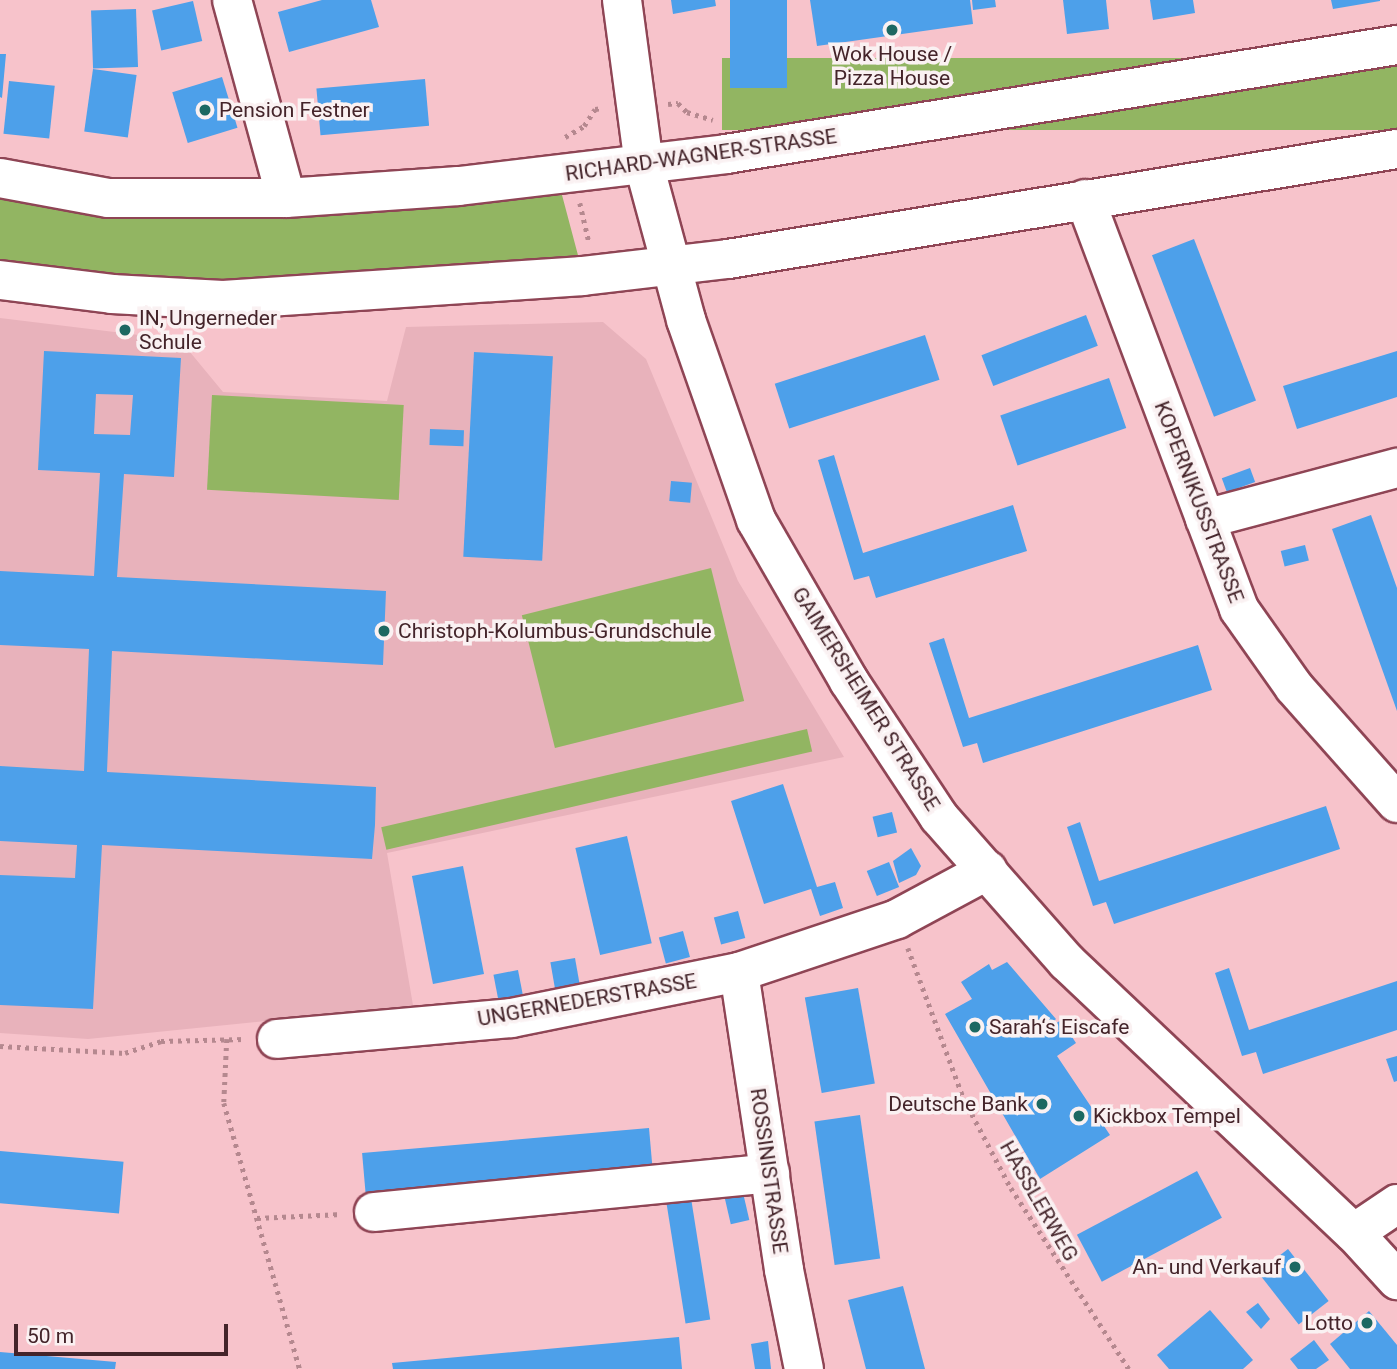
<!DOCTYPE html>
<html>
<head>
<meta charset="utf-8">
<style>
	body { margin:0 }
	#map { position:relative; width:1397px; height:1369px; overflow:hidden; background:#f7c3cb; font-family:Roboto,sans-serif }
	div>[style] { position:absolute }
	.built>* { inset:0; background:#e8b2bb }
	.green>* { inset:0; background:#92b562; transform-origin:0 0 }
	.building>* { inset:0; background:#4da0ea; transform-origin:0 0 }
	.path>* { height:4.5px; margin-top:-2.25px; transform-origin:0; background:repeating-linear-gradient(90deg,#b5888f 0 3.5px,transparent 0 8.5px) }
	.roads { filter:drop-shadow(2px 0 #8f4555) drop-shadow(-2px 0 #8f4555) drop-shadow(0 2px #8f4555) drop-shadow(0 -2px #8f4555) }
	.minor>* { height:38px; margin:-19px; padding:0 19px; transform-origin:19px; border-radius:19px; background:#fff }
	.major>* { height:38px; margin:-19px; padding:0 19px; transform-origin:19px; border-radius:19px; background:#fff }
	.dots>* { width:19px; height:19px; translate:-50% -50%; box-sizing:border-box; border:4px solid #faf1f2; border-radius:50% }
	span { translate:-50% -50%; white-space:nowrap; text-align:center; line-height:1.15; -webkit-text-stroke:7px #faf1f2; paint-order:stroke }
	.poi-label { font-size:21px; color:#44242a }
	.left { translate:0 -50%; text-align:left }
	.right { translate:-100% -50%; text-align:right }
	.street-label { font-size:21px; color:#44242a }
	.scale { position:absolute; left:14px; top:1324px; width:214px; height:32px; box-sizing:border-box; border:4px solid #44242a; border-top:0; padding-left:9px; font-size:21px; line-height:24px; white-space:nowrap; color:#44242a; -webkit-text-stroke:5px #faf1f2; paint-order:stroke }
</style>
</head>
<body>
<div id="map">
	<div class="built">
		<i style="clip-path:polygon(0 318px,180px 340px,223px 392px,387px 401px,406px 327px,603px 322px,646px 359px,738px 581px,844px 757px,387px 853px,415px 1017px,315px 1016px,88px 1039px,0 1033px)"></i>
	</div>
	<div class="green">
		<i style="left:1397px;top:58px;width:72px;height:675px;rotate:90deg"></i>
		<i style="clip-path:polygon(0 187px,80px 206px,225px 219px,562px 195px,579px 259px,254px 285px,64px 274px,0 261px)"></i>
		<i style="left:212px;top:395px;width:192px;height:95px;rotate:3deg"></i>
		<i style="left:711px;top:568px;width:137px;height:195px;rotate:76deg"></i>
		<i style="left:807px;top:729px;width:23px;height:437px;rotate:77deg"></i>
	</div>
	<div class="building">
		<i style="clip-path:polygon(322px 0,371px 0,379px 27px,289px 52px,278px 12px)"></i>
		<i style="clip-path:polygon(671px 0,715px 0,716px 6px,673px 14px)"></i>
		<i style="left:730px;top:0;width:57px;height:88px"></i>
		<i style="clip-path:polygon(810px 0,970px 0,973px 24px,817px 46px)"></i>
		<i style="clip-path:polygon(972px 0,995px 0,996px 7px,973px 10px)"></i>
		<i style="clip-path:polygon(1063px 0,1106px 0,1109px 29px,1067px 34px)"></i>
		<i style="clip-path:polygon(1150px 0,1193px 0,1195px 13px,1153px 20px)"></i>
		<i style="clip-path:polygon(1331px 0,1380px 0,1380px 1px,1333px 9px)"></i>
		<i style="left:193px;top:1px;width:41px;height:42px;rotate:77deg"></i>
		<i style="left:136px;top:9px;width:58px;height:45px;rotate:88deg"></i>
		<i style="clip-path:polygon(0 54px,6px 54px,2px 98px,0 97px)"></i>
		<i style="left:93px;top:69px;width:44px;height:63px;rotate:8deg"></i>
		<i style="left:222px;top:77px;width:53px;height:52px;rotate:73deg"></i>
		<i style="left:425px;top:79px;width:47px;height:109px;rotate:85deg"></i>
		<i style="left:9px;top:81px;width:46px;height:53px;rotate:6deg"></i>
		<i style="left:1194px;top:239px;width:173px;height:45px;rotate:69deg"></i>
		<i style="left:1086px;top:315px;width:33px;height:112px;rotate:69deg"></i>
		<i style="left:925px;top:335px;width:47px;height:158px;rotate:72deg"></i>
		<i style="clip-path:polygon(evenodd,44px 351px,181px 358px,174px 477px,124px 474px,117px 577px,386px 591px,383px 665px,112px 651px,107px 772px,376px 787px,375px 825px,372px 859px,102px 845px,93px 1009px,0 1005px,0 875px,75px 878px,77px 845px,0 841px,0 766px,84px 771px,89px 649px,0 645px,0 571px,94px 576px,100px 473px,38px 470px,44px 351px,96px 394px,133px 395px,130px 435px,94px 434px,96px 394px)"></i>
		<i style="clip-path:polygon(1397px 351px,1397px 397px,1297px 429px,1283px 386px)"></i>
		<i style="left:474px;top:352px;width:79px;height:205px;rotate:3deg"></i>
		<i style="left:1109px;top:378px;width:53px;height:115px;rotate:71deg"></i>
		<i style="left:430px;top:429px;width:34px;height:16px;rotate:2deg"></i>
		<i style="clip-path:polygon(834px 455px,863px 553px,1013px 505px,1027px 551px,876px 598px,869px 576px,854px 580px,818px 460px)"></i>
		<i style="left:1250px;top:468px;width:15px;height:30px;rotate:70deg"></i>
		<i style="left:671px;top:481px;width:21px;height:20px;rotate:5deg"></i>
		<i style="clip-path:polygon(1371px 515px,1397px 588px,1397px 711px,1332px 529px)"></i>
		<i style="left:1305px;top:545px;width:16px;height:25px;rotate:76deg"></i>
		<i style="clip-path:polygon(944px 638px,969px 718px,1198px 645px,1212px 690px,983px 763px,977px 743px,963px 747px,929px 643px)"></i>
		<i style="clip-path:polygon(783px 784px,817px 887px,835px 882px,843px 908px,820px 916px,811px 889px,764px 904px,731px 801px)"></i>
		<i style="clip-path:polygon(1326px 806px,1340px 849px,1114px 924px,1106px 902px,1093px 906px,1067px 827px,1080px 822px,1099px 881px)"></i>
		<i style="left:892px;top:812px;width:21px;height:20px;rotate:76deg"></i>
		<i style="left:627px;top:836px;width:110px;height:53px;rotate:77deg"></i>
		<i style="clip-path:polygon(911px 848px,921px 866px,916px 875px,899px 883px,893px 861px)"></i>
		<i style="left:889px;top:862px;width:27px;height:24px;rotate:68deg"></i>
		<i style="left:463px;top:866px;width:110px;height:52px;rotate:79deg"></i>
		<i style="left:738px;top:911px;width:28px;height:25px;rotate:75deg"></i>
		<i style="left:683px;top:931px;width:27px;height:25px;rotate:75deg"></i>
		<i style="left:575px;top:958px;width:27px;height:25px;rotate:80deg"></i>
		<i style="clip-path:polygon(1007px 962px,1056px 1019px,1042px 1033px,1061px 1020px,1076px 1043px,1057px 1056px,1110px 1135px,1040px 1179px,945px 1014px,972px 999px,961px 982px,989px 964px,992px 970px)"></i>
		<i style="clip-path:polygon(1229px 968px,1249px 1030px,1397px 981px,1397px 1030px,1263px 1074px,1256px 1052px,1242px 1056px,1215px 973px)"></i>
		<i style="left:518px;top:970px;width:26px;height:25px;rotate:79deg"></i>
		<i style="left:858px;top:988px;width:97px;height:54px;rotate:80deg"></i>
		<i style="clip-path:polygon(1397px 1056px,1397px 1081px,1394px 1082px,1386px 1059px)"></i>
		<i style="left:860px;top:1115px;width:145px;height:46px;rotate:82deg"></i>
		<i style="left:649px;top:1128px;width:46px;height:288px;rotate:85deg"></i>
		<i style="left:0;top:1151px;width:124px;height:52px;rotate:5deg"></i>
		<i style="left:1197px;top:1171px;width:53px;height:136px;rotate:62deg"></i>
		<i style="left:741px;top:1184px;width:37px;height:19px;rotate:77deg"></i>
		<i style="left:691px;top:1198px;width:123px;height:25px;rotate:81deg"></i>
		<i style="left:1288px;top:1249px;width:66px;height:38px;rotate:52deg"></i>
		<i style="clip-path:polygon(903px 1286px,925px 1369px,866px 1369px,848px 1300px)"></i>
		<i style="clip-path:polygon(1258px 1303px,1270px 1319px,1261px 1329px,1246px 1312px)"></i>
		<i style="clip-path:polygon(1210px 1310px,1253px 1360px,1243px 1369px,1169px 1369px,1157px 1355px)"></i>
		<i style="clip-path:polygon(1369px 1311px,1397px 1345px,1397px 1369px,1350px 1369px,1330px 1344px)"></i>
		<i style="clip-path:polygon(679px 1337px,682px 1369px,393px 1369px,392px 1363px)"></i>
		<i style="clip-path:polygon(1314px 1340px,1329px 1360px,1316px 1369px,1298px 1369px,1290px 1359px)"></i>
		<i style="clip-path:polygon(768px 1341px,771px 1369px,755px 1369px,751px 1344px)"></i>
		<i style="clip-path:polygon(0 1352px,116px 1362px,115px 1369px,0 1369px)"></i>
	</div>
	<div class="path">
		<i style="left:668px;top:104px;width:10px;rotate:-6deg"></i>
		<i style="left:678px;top:103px;width:13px;rotate:45deg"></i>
		<i style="left:687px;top:112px;width:27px;rotate:17deg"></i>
		<i style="left:565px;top:137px;width:22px;rotate:-30deg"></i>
		<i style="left:584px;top:126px;width:20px;rotate:-57deg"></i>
		<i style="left:595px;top:109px;width:8px;rotate:-7deg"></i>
		<i style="left:580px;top:203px;width:40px;rotate:77deg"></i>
		<i style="left:908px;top:948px;width:161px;rotate:69.7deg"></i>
		<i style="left:964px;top:1099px;width:101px;rotate:62.2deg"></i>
		<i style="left:1011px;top:1188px;width:216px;rotate:56.9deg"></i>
		<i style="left:227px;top:1039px;width:64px;rotate:92.7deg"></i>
		<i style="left:224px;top:1103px;width:277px;rotate:74.1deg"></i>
		<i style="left:0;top:1046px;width:125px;rotate:3.2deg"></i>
		<i style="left:125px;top:1053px;width:38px;rotate:-18deg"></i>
		<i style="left:161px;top:1041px;width:84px;rotate:-1.4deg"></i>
		<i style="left:257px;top:1218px;width:85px;rotate:-2.7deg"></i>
	</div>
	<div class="roads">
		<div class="minor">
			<i style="left:232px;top:0;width:205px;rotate:74.7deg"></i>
			<i style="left:622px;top:0;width:166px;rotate:82.4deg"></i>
			<i style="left:644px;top:165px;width:161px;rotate:74.8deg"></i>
			<i style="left:686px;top:320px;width:212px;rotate:70.7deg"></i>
			<i style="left:756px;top:520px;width:186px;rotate:60deg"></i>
			<i style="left:849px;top:681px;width:163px;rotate:56.5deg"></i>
			<i style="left:939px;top:817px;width:193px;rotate:48.6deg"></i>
			<i style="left:1067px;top:962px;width:395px;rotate:43.4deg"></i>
			<i style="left:1354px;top:1233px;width:64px;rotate:47.5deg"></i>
			<i style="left:1085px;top:199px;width:438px;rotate:69.4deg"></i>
			<i style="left:1239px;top:609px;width:95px;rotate:54.8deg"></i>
			<i style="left:1294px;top:687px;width:155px;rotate:48.4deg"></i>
			<i style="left:1205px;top:519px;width:199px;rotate:-14.9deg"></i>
			<i style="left:739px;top:972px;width:301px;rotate:81.4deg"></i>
			<i style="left:784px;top:1270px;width:101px;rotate:78.6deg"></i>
			<i style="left:277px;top:1039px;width:235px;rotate:-5.1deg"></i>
			<i style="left:511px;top:1018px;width:233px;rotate:-11.4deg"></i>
			<i style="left:739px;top:972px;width:167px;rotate:-18.5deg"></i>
			<i style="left:897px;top:919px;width:103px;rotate:-28.3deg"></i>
			<i style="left:374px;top:1212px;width:398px;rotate:-5.6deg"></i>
			<i style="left:1354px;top:1233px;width:52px;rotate:-34deg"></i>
		</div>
		<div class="major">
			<i style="left:0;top:178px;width:110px;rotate:10.5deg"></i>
			<i style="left:108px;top:198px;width:178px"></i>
			<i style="left:286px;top:198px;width:173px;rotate:-4deg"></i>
			<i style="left:459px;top:186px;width:269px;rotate:-6.8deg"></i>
			<i style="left:726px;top:154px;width:680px;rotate:-9.23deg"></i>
			<i style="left:0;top:280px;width:113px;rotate:7.1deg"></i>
			<i style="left:112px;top:294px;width:111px;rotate:3.1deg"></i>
			<i style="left:223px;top:300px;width:361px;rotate:-3.8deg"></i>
			<i style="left:583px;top:276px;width:146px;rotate:-6.7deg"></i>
			<i style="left:728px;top:259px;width:678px;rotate:-9.34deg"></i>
		</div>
	</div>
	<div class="dots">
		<i style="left:892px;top:30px;background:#1c6862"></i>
		<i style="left:205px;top:110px;background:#1c6862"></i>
		<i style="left:125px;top:330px;background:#1c6862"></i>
		<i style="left:384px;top:631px;background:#1c6862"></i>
		<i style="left:975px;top:1027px;background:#1c6862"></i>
		<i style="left:1042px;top:1104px;background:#1c6862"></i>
		<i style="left:1079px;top:1116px;background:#1c6862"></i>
		<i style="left:1295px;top:1267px;background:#1c6862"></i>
		<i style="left:1367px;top:1323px;background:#1c6862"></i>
	</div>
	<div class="poi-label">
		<span style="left:892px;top:66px">Wok House /<br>Pizza House</span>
		<span class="left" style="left:219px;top:110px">Pension Festner</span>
		<span class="left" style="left:139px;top:330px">IN, Ungerneder<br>Schule</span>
		<span class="left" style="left:398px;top:631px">Christoph-Kolumbus-Grundschule</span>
		<span class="left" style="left:989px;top:1027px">Sarah‘s Eiscafe</span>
		<span class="right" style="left:1028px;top:1104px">Deutsche Bank</span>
		<span class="left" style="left:1093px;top:1116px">Kickbox Tempel</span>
		<span class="right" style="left:1281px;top:1267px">An- und Verkauf</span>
		<span class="right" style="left:1353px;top:1323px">Lotto</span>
	</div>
	<div class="street-label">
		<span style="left:701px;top:155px;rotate:-8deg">RICHARD-WAGNER-STRASSE</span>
		<span style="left:1199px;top:502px;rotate:69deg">KOPERNIKUSSTRASSE</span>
		<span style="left:866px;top:699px;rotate:58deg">GAIMERSHEIMER STRASSE</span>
		<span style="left:587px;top:1000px;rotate:-10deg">UNGERNEDERSTRASSE</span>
		<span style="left:769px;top:1171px;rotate:82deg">ROSSINISTRASSE</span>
		<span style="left:1039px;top:1201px;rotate:60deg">HASSLERWEG</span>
	</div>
	<div class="scale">50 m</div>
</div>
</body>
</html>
